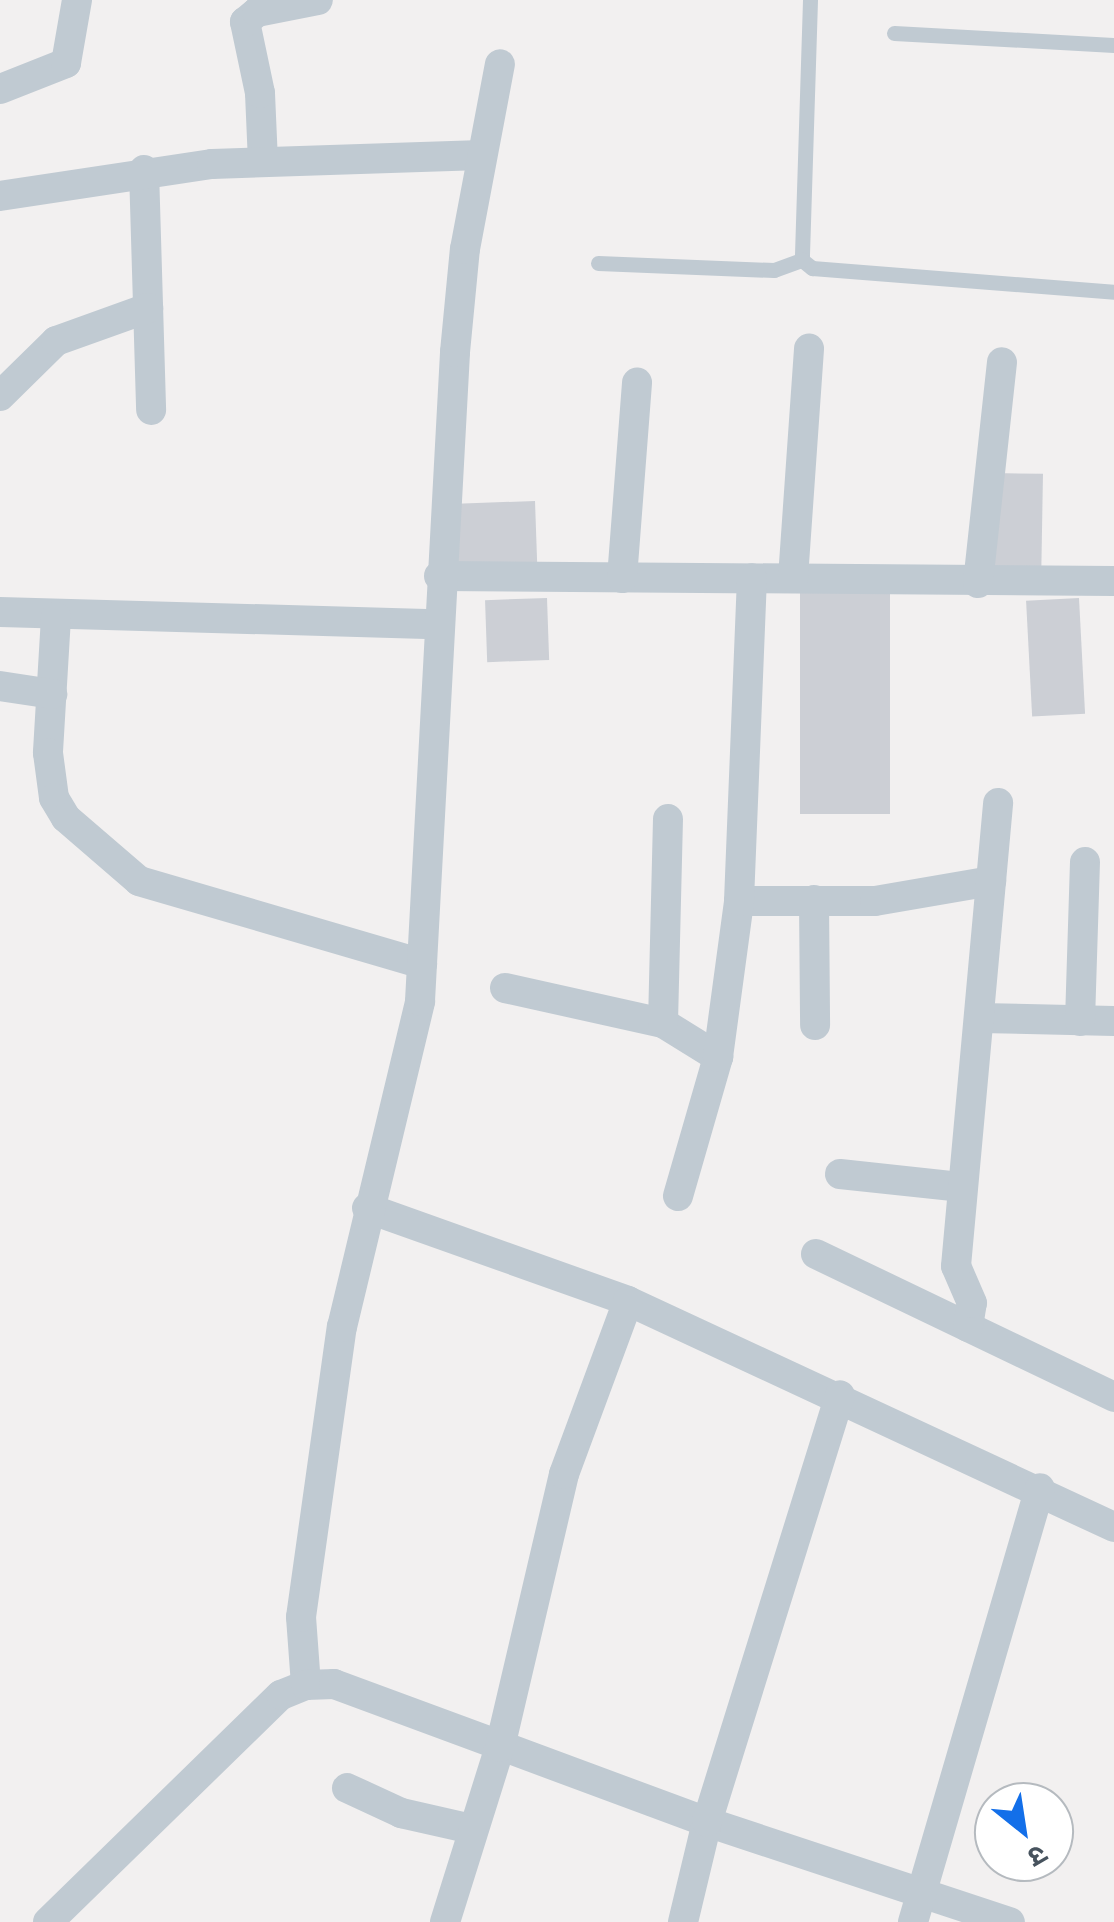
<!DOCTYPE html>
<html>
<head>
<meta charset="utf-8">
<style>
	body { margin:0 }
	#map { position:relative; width:1114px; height:1922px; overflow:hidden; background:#f2f0f0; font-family:"Asap Condensed","Noto Sans Devanagari",sans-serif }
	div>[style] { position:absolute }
	.building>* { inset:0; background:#cccfd5; transform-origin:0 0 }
	.lane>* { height:15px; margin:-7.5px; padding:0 7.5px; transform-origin:7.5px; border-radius:7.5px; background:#c0cad2 }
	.street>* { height:30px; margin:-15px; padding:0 15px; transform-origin:15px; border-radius:15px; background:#c0cad2 }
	span { translate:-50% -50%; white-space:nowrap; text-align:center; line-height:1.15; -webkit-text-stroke:8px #fff; paint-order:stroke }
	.north { position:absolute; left:974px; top:1782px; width:100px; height:100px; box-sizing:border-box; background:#fff; border:2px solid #b5babf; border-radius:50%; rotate:150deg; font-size:28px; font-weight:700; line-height:40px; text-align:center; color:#47535e }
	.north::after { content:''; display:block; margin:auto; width:35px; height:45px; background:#136fe9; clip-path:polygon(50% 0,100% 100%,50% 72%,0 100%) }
</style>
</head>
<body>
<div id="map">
	<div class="building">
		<i style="left:994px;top:473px;width:49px;height:94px;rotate:1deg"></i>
		<i style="left:535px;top:501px;width:63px;height:85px;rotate:88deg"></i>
		<i style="left:890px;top:593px;width:221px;height:90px;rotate:90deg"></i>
		<i style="left:547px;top:598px;width:62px;height:62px;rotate:88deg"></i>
		<i style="left:1079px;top:598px;width:116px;height:53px;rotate:87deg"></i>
	</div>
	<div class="lane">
		<i style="left:810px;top:0;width:260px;rotate:91.8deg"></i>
		<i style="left:802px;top:260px;width:13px;rotate:39deg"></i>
		<i style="left:812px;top:268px;width:303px;rotate:4.5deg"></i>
		<i style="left:894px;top:33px;width:220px;rotate:3.1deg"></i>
		<i style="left:598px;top:263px;width:176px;rotate:2.3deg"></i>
		<i style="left:774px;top:270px;width:30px;rotate:-20deg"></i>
	</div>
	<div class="street">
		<i style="left:0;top:89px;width:71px;rotate:-21.5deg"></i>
		<i style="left:66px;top:63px;width:64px;rotate:-80.1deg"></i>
		<i style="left:263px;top:162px;width:69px;rotate:-92.5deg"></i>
		<i style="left:260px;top:93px;width:73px;rotate:-101.9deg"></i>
		<i style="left:245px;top:22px;width:16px;rotate:-40deg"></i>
		<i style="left:257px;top:12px;width:62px;rotate:-11.1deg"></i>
		<i style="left:144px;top:170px;width:240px;rotate:88.3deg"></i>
		<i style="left:0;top:196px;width:214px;rotate:-8.6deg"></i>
		<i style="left:212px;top:164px;width:270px;rotate:-1.9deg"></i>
		<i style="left:0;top:396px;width:78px;rotate:-44.5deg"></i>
		<i style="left:56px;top:341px;width:98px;rotate:-19.7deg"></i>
		<i style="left:439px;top:576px;width:675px;rotate:0.42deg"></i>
		<i style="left:622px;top:578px;width:196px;rotate:-85.6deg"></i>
		<i style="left:793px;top:578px;width:230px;rotate:-86deg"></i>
		<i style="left:978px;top:583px;width:222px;rotate:-83.8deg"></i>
		<i style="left:0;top:612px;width:435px;rotate:1.6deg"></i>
		<i style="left:56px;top:617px;width:136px;rotate:93.4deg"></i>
		<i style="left:48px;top:753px;width:45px;rotate:82.4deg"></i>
		<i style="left:54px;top:798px;width:23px;rotate:59deg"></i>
		<i style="left:66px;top:818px;width:96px;rotate:40.8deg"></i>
		<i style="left:139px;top:881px;width:295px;rotate:16.3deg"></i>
		<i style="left:0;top:686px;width:53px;rotate:8.7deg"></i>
		<i style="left:814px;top:900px;width:125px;rotate:89.5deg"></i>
		<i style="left:739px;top:901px;width:136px"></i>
		<i style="left:875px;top:901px;width:118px;rotate:-9.8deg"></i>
		<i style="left:505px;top:988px;width:162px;rotate:12.5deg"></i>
		<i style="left:663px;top:1023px;width:65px;rotate:31.7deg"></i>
		<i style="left:980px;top:1018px;width:134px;rotate:1.3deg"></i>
		<i style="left:1080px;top:1021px;width:159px;rotate:-88.2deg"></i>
		<i style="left:663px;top:1023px;width:204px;rotate:-88.6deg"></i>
		<i style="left:840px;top:1174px;width:123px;rotate:6.1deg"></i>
		<i style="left:678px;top:1196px;width:145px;rotate:-73.9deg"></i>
		<i style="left:718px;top:1057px;width:157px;rotate:-82.3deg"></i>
		<i style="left:739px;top:901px;width:323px;rotate:-87.7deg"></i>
		<i style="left:367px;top:1208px;width:277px;rotate:19.6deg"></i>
		<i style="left:628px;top:1301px;width:536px;rotate:24.94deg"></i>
		<i style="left:816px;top:1254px;width:331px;rotate:25.6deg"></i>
		<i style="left:968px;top:1327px;width:24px;rotate:-81deg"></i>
		<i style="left:972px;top:1303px;width:40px;rotate:-113.4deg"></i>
		<i style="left:956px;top:1266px;width:465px;rotate:-84.8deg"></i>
		<i style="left:306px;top:1685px;width:68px;rotate:-94.2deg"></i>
		<i style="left:301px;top:1617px;width:293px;rotate:-82deg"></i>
		<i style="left:342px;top:1327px;width:335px;rotate:-76.5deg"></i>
		<i style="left:420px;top:1001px;width:650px;rotate:-86.91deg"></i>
		<i style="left:455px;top:352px;width:103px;rotate:-84.5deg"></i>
		<i style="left:465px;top:249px;width:188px;rotate:-79.3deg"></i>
		<i style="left:347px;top:1788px;width:60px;rotate:24.8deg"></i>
		<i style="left:401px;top:1813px;width:73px;rotate:12.7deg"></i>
		<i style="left:48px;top:1922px;width:325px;rotate:-44.3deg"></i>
		<i style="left:281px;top:1695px;width:27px;rotate:-22deg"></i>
		<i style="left:306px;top:1685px;width:28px;rotate:-2deg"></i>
		<i style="left:334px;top:1684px;width:398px;rotate:20.3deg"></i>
		<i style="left:707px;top:1822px;width:319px;rotate:18.3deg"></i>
		<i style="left:445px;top:1922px;width:183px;rotate:-72.6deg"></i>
		<i style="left:500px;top:1747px;width:280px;rotate:-76.8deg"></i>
		<i style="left:564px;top:1474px;width:184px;rotate:-69.7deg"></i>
		<i style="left:683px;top:1922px;width:103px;rotate:-76.5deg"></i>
		<i style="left:707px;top:1822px;width:447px;rotate:-72.7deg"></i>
		<i style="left:913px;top:1922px;width:452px;rotate:-73.7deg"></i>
	</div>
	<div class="north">उ</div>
</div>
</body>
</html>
